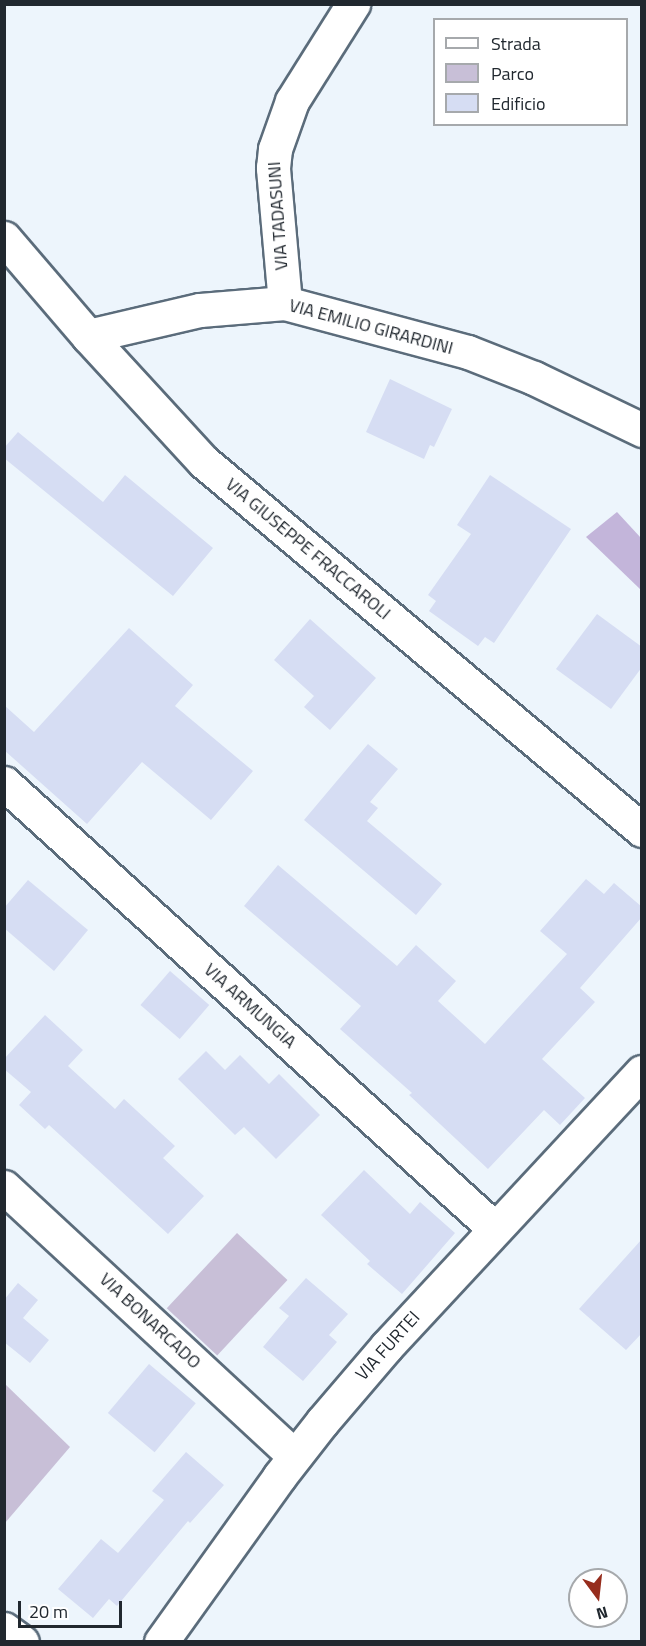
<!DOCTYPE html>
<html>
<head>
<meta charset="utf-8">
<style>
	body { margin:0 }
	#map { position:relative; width:646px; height:1646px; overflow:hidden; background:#edf5fc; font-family:"Titillium Web",sans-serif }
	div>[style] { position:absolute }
	.green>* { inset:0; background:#c8bfd7; transform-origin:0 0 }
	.forest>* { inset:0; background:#c3b5da }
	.building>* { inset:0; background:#d6ddf3; transform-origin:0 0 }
	.roads { filter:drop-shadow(2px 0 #5b6c7b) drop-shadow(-2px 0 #5b6c7b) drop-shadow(0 2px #5b6c7b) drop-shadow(0 -2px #5b6c7b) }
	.street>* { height:33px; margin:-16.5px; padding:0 16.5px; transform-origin:16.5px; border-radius:16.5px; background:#fff }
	span { translate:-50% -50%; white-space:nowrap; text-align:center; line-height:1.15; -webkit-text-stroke:4.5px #fff; paint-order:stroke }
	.street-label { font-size:18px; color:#21282f }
	.frame { position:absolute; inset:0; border:6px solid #21282f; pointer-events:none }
	.legend { position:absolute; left:433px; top:18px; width:195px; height:108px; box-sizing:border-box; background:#fff; border:2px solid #a6a9ac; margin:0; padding:8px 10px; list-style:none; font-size:18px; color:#21282f }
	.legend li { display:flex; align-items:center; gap:12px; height:30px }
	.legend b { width:30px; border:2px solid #a6a9ac }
	.north { position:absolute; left:568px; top:1568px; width:60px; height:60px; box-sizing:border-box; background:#fff; border:2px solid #a6a9ac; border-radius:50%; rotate:165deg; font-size:16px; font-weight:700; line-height:24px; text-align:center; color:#21282f }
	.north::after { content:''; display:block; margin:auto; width:21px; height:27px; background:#962d1d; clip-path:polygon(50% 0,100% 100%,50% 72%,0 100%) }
	.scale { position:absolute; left:18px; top:1601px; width:104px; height:27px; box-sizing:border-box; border:3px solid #21282f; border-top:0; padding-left:8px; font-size:18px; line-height:21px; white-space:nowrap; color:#21282f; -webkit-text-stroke:4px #fff; paint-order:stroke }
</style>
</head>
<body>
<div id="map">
	<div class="green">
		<i style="left:237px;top:1233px;width:69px;height:103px;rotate:43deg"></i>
		<i style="clip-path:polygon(5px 1384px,70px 1447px,5px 1523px)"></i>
	</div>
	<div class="forest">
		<i style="clip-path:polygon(617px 512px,641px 538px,641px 590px,586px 537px)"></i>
	</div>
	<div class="building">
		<i style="clip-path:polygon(390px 379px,452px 409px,434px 447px,430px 445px,424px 459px,366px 432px)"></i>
		<i style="clip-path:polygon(18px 432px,103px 502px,125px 475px,213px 548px,173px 596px,4px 458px,4px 448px)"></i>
		<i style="clip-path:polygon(490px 475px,571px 529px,494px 643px,485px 637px,478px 646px,429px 611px,436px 601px,428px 595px,471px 534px,457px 525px)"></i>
		<i style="clip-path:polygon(597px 614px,642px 647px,642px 667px,611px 709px,556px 669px)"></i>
		<i style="clip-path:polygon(310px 619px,376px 678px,330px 730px,304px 707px,314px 696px,274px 660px)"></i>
		<i style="clip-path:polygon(129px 628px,193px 685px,175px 706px,253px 771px,211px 820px,142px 762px,87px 824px,4px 750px,4px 705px,34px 732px)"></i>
		<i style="clip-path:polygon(368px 744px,398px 769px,370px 802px,378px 808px,367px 821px,442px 884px,416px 915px,304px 820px)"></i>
		<i style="clip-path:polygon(278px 865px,397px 966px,416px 945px,456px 981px,438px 1001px,485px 1044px,567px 954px,540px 931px,586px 879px,604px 894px,614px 883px,642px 907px,642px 917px,580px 988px,595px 1002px,542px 1059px,585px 1098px,560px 1125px,544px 1110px,488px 1169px,409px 1095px,412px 1093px,340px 1029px,361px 1006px,244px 906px)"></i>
		<i style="clip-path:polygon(28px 880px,88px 930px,54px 971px,4px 928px,4px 908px)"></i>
		<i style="left:170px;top:971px;width:52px;height:45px;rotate:41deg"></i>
		<i style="clip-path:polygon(45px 1015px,83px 1050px,68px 1066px,115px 1109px,124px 1099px,175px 1146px,163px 1158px,204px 1196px,168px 1234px,49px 1125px,45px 1129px,19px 1105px,31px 1092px,4px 1069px,4px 1059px)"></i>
		<i style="clip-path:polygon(206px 1051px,225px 1070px,240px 1055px,269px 1084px,279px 1074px,320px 1115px,276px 1159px,244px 1127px,235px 1135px,178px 1079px)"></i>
		<i style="clip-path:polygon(364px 1170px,410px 1214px,420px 1202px,455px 1233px,402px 1294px,367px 1264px,370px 1261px,321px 1215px)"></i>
		<i style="clip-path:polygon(642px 1239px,642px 1333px,626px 1350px,579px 1309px)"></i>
		<i style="clip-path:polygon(306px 1278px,348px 1314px,329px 1335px,337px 1342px,303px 1381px,263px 1347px,289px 1316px,279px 1308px)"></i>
		<i style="clip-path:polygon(18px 1283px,38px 1300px,23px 1318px,49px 1340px,30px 1363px,4px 1342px,4px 1300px)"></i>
		<i style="left:149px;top:1364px;width:61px;height:64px;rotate:40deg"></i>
		<i style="clip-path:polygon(186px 1452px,224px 1485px,190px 1523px,188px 1521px,117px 1606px,109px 1599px,93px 1618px,58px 1589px,101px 1539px,118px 1553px,164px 1500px,152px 1491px)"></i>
	</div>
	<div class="roads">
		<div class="street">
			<i style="left:4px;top:238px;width:129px;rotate:49.4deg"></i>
			<i style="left:88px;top:336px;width:171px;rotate:47.4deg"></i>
			<i style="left:204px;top:462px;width:572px;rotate:40.04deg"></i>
			<i style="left:285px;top:303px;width:136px;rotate:-95.1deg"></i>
			<i style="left:273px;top:168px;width:19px;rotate:-84deg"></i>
			<i style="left:275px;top:149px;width:51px;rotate:-70.5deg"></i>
			<i style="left:292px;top:101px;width:115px;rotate:-57.8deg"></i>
			<i style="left:88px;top:336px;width:115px;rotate:-13.1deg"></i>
			<i style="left:200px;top:310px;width:85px;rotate:-4.7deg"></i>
			<i style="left:285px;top:303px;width:189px;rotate:15deg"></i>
			<i style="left:468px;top:352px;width:71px;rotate:21.5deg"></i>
			<i style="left:534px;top:378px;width:120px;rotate:25.7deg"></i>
			<i style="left:4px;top:783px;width:663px;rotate:42.25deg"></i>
			<i style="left:4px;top:1187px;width:396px;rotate:42.8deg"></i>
			<i style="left:4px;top:1629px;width:22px;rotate:36deg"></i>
			<i style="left:161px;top:1642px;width:203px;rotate:-54.4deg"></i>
			<i style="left:279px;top:1477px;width:70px;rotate:-52deg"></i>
			<i style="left:322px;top:1422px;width:100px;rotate:-49.5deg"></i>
			<i style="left:387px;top:1346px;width:374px;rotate:-47.1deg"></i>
		</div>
	</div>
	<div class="street-label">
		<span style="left:278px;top:216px;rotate:-94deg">VIA TADASUNI</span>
		<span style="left:371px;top:327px;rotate:15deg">VIA EMILIO GIRARDINI</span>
		<span style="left:308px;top:549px;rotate:40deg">VIA GIUSEPPE FRACCAROLI</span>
		<span style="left:250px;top:1006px;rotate:42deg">VIA ARMUNGIA</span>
		<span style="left:150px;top:1321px;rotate:43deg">VIA BONARCADO</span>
		<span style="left:388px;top:1346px;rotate:-48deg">VIA FURTEI</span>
	</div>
	<div class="frame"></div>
	<ul class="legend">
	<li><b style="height:8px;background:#fff"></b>Strada</li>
	<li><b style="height:16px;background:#c8bfd7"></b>Parco</li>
	<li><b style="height:16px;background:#d6ddf3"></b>Edificio</li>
	</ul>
	<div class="north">N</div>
	<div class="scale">20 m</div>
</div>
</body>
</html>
